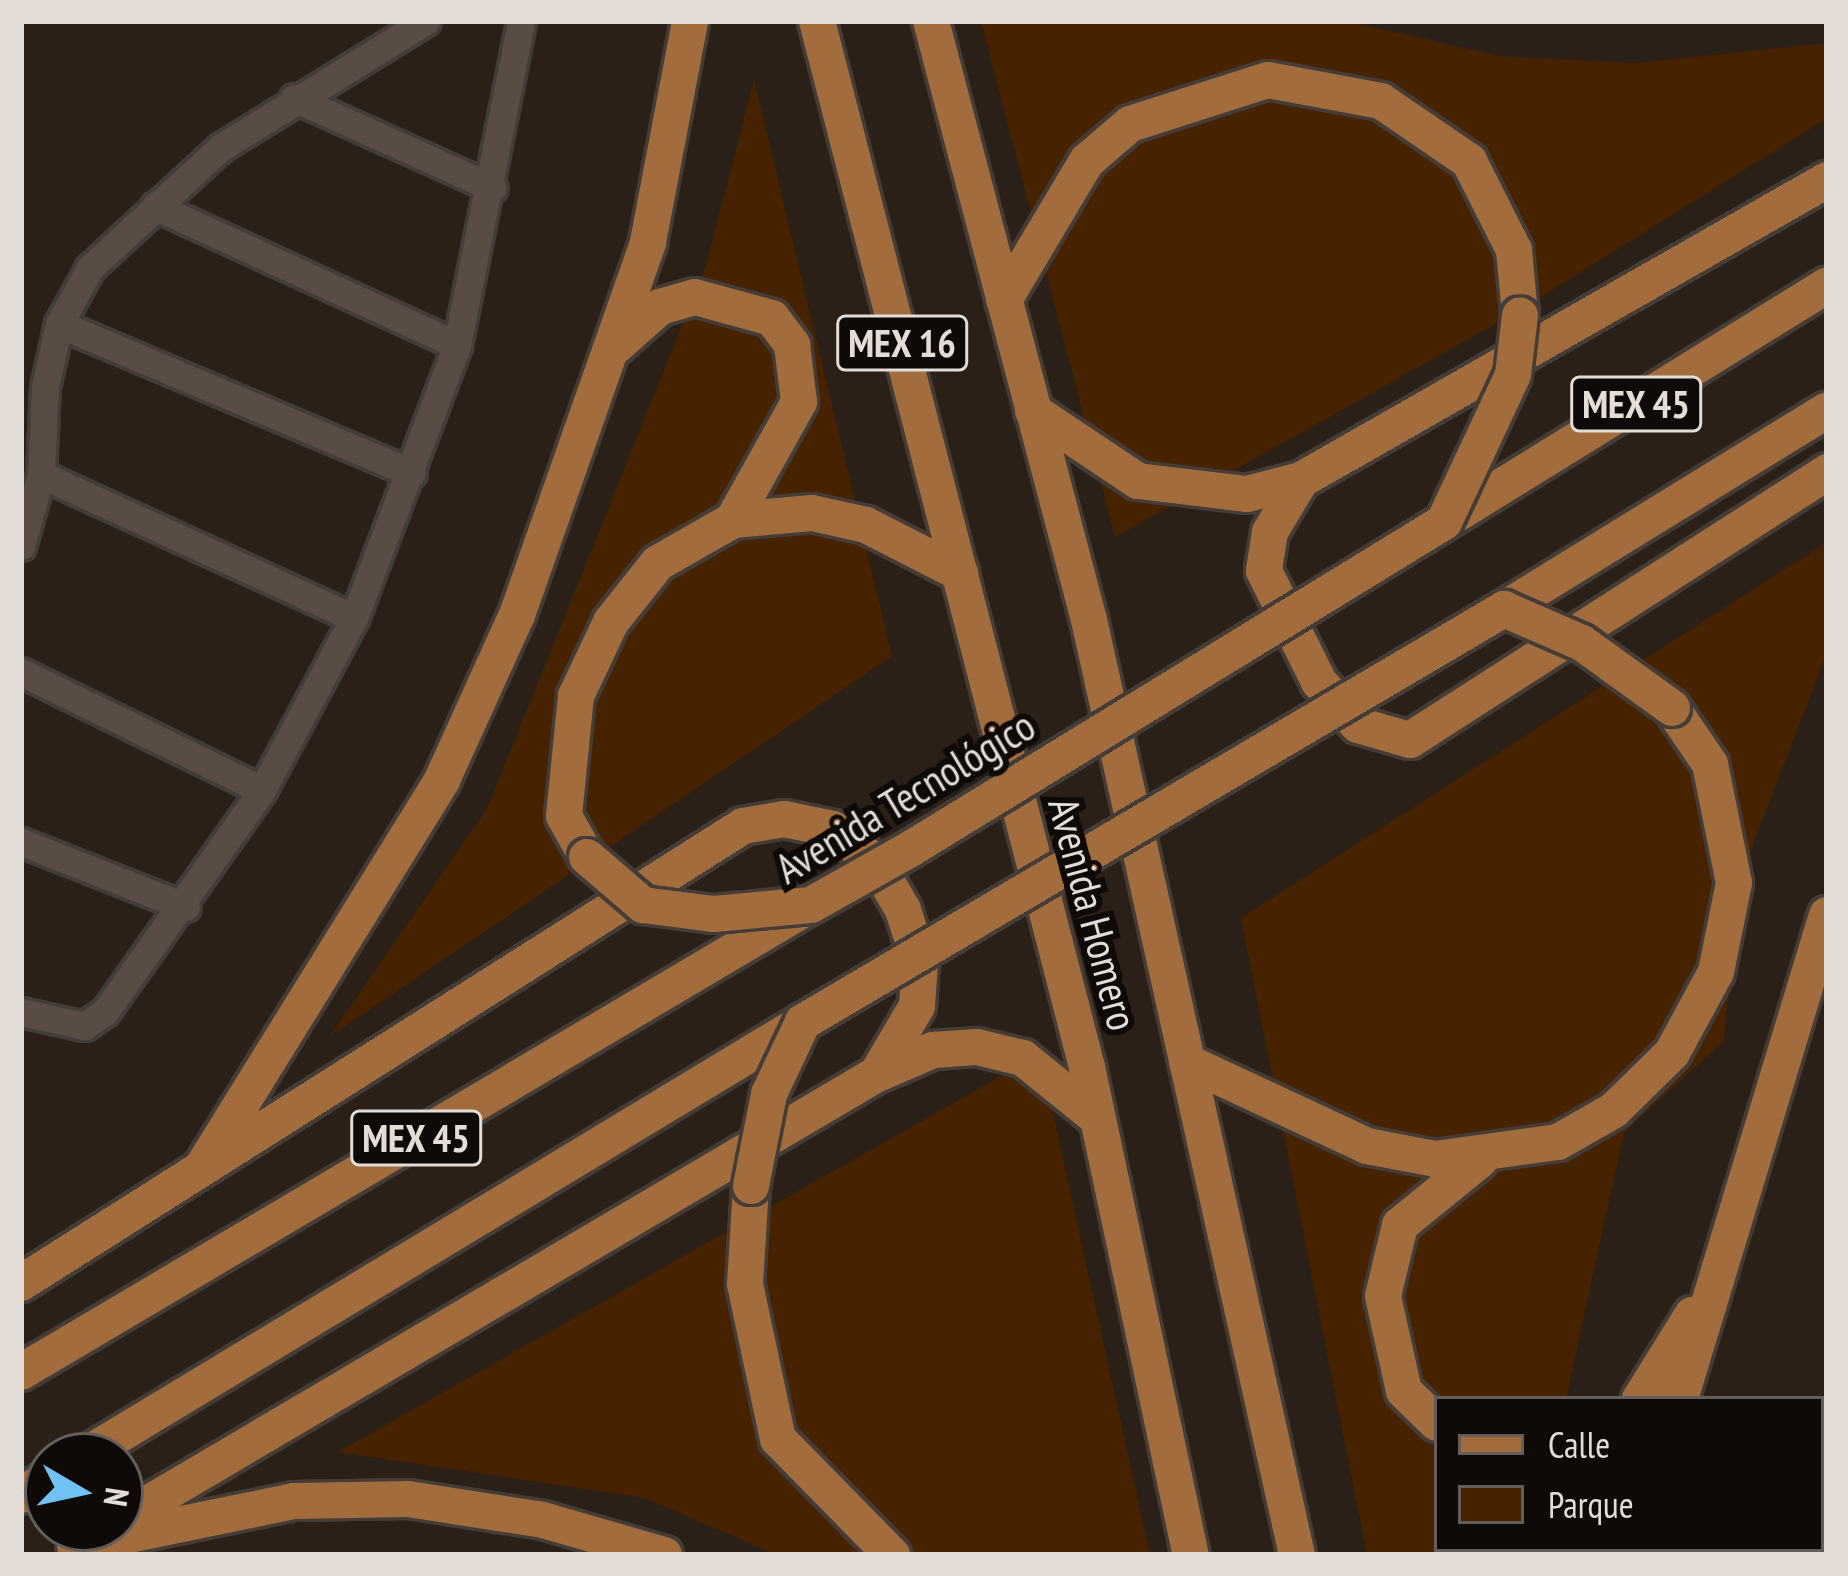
<!DOCTYPE html>
<html>
<head>
<meta charset="utf-8">
<style>
	body { margin:0 }
	#map { position:relative; width:1848px; height:1576px; overflow:hidden; background:#2a2018; font-family:"PT Sans Narrow",sans-serif }
	div>[style] { position:absolute }
	.green>* { inset:0; background:#472200 }
	.roads { filter:drop-shadow(3px 0 #443c37) drop-shadow(-3px 0 #443c37) drop-shadow(0 3px #443c37) drop-shadow(0 -3px #443c37) }
	.service>* { height:27px; margin:-13.5px; padding:0 13.5px; transform-origin:13.5px; border-radius:13.5px; background:#584c44 }
	.primary>* { height:36px; margin:-18px; padding:0 18px; transform-origin:18px; border-radius:18px; background:#a26c3c }
	.bridges { filter:drop-shadow(3px 0 #443c37) drop-shadow(-3px 0 #443c37) drop-shadow(0 3px #443c37) drop-shadow(0 -3px #443c37) }
	.primary-bridge>* { height:36px; margin:-18px; padding:0 18px; transform-origin:18px; border-radius:18px; background:#a26c3c }
	span { translate:-50% -50%; white-space:nowrap; text-align:center; line-height:1.15; -webkit-text-stroke:12px #0f0a07; paint-order:stroke }
	.shield-label span { padding:3px 9px; background:#0f0a07; border:3px solid; border-radius:9px; -webkit-text-stroke-width:0 }
	.shield-label { font-size:39px; color:#e3dcd7; font-weight:700 }
	.street-label { font-size:42px; color:#e3dcd7 }
	.frame { position:absolute; inset:0; border:24px solid #e3dcd7; pointer-events:none }
	.legend { position:absolute; left:1434px; top:1396px; width:390px; height:156px; box-sizing:border-box; background:#0f0a07; border:3px solid #645e5a; margin:0; padding:15px 21px; list-style:none; font-size:36px; color:#e3dcd7 }
	.legend li { display:flex; align-items:center; gap:24px; height:60px }
	.legend b { width:60px; border:3px solid #645e5a }
	.north { position:absolute; left:24px; top:1432px; width:120px; height:120px; box-sizing:border-box; background:#0f0a07; border:3px solid #645e5a; border-radius:50%; rotate:99deg; font-size:33px; font-weight:700; line-height:48px; text-align:center; color:#e3dcd7 }
	.north::after { content:''; display:block; margin:auto; width:42px; height:54px; background:#71c1f5; clip-path:polygon(50% 0,100% 100%,50% 72%,0 100%) }
</style>
</head>
<body>
<div id="map">
	<div class="green">
		<i style="clip-path:polygon(981px 21px,1347px 21px,1499px 56px,1635px 63px,1827px 43px,1827px 118px,1515px 313px,1115px 537px)"></i>
		<i style="clip-path:polygon(754px 79px,892px 656px,329px 1037px,487px 809px,706px 266px)"></i>
		<i style="clip-path:polygon(1827px 542px,1827px 653px,1739px 880px,1724px 1041px,1624px 1132px,1566px 1399px,1437px 1399px,1437px 1549px,1533px 1555px,1367px 1555px,1241px 918px)"></i>
		<i style="clip-path:polygon(1040px 1054px,1150px 1555px,777px 1555px,644px 1498px,338px 1452px)"></i>
	</div>
	<div class="roads">
		<div class="service">
			<i style="left:294px;top:98px;width:218px;rotate:24.3deg"></i>
			<i style="left:155px;top:206px;width:332px;rotate:24.7deg"></i>
			<i style="left:59px;top:324px;width:383px;rotate:22.9deg"></i>
			<i style="left:21px;top:546px;width:74px;rotate:-74.3deg"></i>
			<i style="left:354px;top:618px;width:344px;rotate:-155.4deg"></i>
			<i style="left:41px;top:475px;width:88px;rotate:-87.4deg"></i>
			<i style="left:45px;top:387px;width:65px;rotate:-77.5deg"></i>
			<i style="left:59px;top:324px;width:64px;rotate:-61deg"></i>
			<i style="left:90px;top:268px;width:177px;rotate:-42.7deg"></i>
			<i style="left:220px;top:148px;width:242px;rotate:-31.7deg"></i>
			<i style="left:21px;top:672px;width:268px;rotate:26.1deg"></i>
			<i style="left:21px;top:842px;width:177px;rotate:21.5deg"></i>
			<i style="left:21px;top:1012px;width:65px;rotate:12.5deg"></i>
			<i style="left:84px;top:1026px;width:25px;rotate:-34deg"></i>
			<i style="left:105px;top:1012px;width:272px;rotate:-54.7deg"></i>
			<i style="left:262px;top:790px;width:195px;rotate:-61.9deg"></i>
			<i style="left:354px;top:618px;width:292px;rotate:-69.3deg"></i>
			<i style="left:457px;top:345px;width:330px;rotate:-78.8deg"></i>
		</div>
		<div class="primary">
			<i style="left:817px;top:21px;width:1080px;rotate:75.53deg"></i>
			<i style="left:1087px;top:1067px;width:499px;rotate:78deg"></i>
			<i style="left:931px;top:21px;width:619px;rotate:75.22deg"></i>
			<i style="left:1089px;top:620px;width:958px;rotate:77.46deg"></i>
			<i style="left:1827px;top:180px;width:606px;rotate:150.3deg"></i>
			<i style="left:1301px;top:480px;width:61px;rotate:120.8deg"></i>
			<i style="left:1270px;top:532px;width:39px;rotate:99deg"></i>
			<i style="left:1264px;top:571px;width:124px;rotate:63.6deg"></i>
			<i style="left:1319px;top:682px;width:58px;rotate:47.8deg"></i>
			<i style="left:1358px;top:725px;width:54px;rotate:16.1deg"></i>
			<i style="left:1410px;top:740px;width:496px;rotate:-32.7deg"></i>
			<i style="left:1004px;top:300px;width:162px;rotate:-59.2deg"></i>
			<i style="left:1087px;top:161px;width:57px;rotate:-40.7deg"></i>
			<i style="left:1130px;top:124px;width:145px;rotate:-17.7deg"></i>
			<i style="left:1268px;top:80px;width:115px;rotate:10.5deg"></i>
			<i style="left:1381px;top:101px;width:107px;rotate:34.3deg"></i>
			<i style="left:1469px;top:161px;width:100px;rotate:63.2deg"></i>
			<i style="left:1514px;top:250px;width:65px;rotate:84.7deg"></i>
			<i style="left:616px;top:346px;width:59px;rotate:-41.6deg"></i>
			<i style="left:660px;top:307px;width:36px;rotate:-16deg"></i>
			<i style="left:695px;top:297px;width:80px;rotate:15.3deg"></i>
			<i style="left:772px;top:318px;width:34px;rotate:53deg"></i>
			<i style="left:792px;top:345px;width:57px;rotate:83deg"></i>
			<i style="left:799px;top:402px;width:135px;rotate:119.2deg"></i>
			<i style="left:1033px;top:411px;width:126px;rotate:33.7deg"></i>
			<i style="left:1138px;top:481px;width:110px;rotate:6.8deg"></i>
			<i style="left:1247px;top:494px;width:56px;rotate:-14.5deg"></i>
			<i style="left:1444px;top:522px;width:450px;rotate:-31.7deg"></i>
			<i style="left:1504px;top:609px;width:379px;rotate:-31.6deg"></i>
			<i style="left:587px;top:857px;width:47px;rotate:-119.3deg"></i>
			<i style="left:564px;top:816px;width:121px;rotate:-84.3deg"></i>
			<i style="left:576px;top:696px;width:82px;rotate:-64.7deg"></i>
			<i style="left:611px;top:622px;width:75px;rotate:-51.5deg"></i>
			<i style="left:658px;top:563px;width:86px;rotate:-29.8deg"></i>
			<i style="left:733px;top:520px;width:79px;rotate:-5.1deg"></i>
			<i style="left:812px;top:513px;width:55px;rotate:12.5deg"></i>
			<i style="left:866px;top:525px;width:106px;rotate:27.1deg"></i>
			<i style="left:1187px;top:1062px;width:199px;rotate:25deg"></i>
			<i style="left:1367px;top:1146px;width:69px;rotate:10.8deg"></i>
			<i style="left:1435px;top:1159px;width:124px;rotate:-7.9deg"></i>
			<i style="left:1558px;top:1142px;width:64px;rotate:-29.7deg"></i>
			<i style="left:1614px;top:1110px;width:81px;rotate:-44.5deg"></i>
			<i style="left:1672px;top:1053px;width:92px;rotate:-61.5deg"></i>
			<i style="left:1716px;top:972px;width:91px;rotate:-78.6deg"></i>
			<i style="left:1734px;top:883px;width:121px;rotate:-101.4deg"></i>
			<i style="left:1710px;top:764px;width:68px;rotate:-124.2deg"></i>
			<i style="left:880px;top:1073px;width:58px;rotate:-23.5deg"></i>
			<i style="left:933px;top:1050px;width:44px;rotate:-3.9deg"></i>
			<i style="left:977px;top:1047px;width:47px;rotate:13.4deg"></i>
			<i style="left:1023px;top:1058px;width:95px;rotate:39deg"></i>
			<i style="left:203px;top:1166px;width:454px;rotate:-58.2deg"></i>
			<i style="left:442px;top:780px;width:181px;rotate:-65.6deg"></i>
			<i style="left:517px;top:615px;width:395px;rotate:-70.6deg"></i>
			<i style="left:648px;top:242px;width:225px;rotate:-79.2deg"></i>
			<i style="left:751px;top:1186px;width:98px;rotate:93.5deg"></i>
			<i style="left:745px;top:1284px;width:158px;rotate:78deg"></i>
			<i style="left:778px;top:1439px;width:163px;rotate:45.5deg"></i>
			<i style="left:21px;top:1283px;width:854px;rotate:-32.33deg"></i>
			<i style="left:743px;top:826px;width:42px;rotate:-9.7deg"></i>
			<i style="left:784px;top:819px;width:50px;rotate:11.5deg"></i>
			<i style="left:833px;top:829px;width:55px;rotate:38.3deg"></i>
			<i style="left:876px;top:863px;width:54px;rotate:60.1deg"></i>
			<i style="left:903px;top:910px;width:56px;rotate:72.2deg"></i>
			<i style="left:920px;top:963px;width:43px;rotate:94deg"></i>
			<i style="left:917px;top:1006px;width:79px;rotate:120.5deg"></i>
			<i style="left:877px;top:1074px;width:879px;rotate:149.49deg"></i>
			<i style="left:21px;top:1372px;width:918px;rotate:-30.59deg"></i>
			<i style="left:1640px;top:1399px;width:99px;rotate:-58.2deg"></i>
			<i style="left:1680px;top:1399px;width:506px;rotate:-73.11deg"></i>
			<i style="left:1437px;top:1423px;width:46px;rotate:-135.9deg"></i>
			<i style="left:1404px;top:1391px;width:97px;rotate:-102.5deg"></i>
			<i style="left:1383px;top:1296px;width:73px;rotate:-76.5deg"></i>
			<i style="left:1400px;top:1225px;width:103px;rotate:-39.1deg"></i>
			<i style="left:84px;top:1456px;width:840px;rotate:-31.12deg"></i>
			<i style="left:21px;top:1495px;width:32px;rotate:-32deg"></i>
			<i style="left:75px;top:1546px;width:224px;rotate:-11.6deg"></i>
			<i style="left:294px;top:1501px;width:114px;rotate:-1deg"></i>
			<i style="left:408px;top:1499px;width:137px;rotate:8.8deg"></i>
			<i style="left:543px;top:1520px;width:126px;rotate:16.1deg"></i>
			<i style="left:1632px;top:1555px;width:6px;rotate:-72deg"></i>
		</div>
	</div>
	<div class="bridges">
		<div class="primary-bridge">
			<i style="left:587px;top:857px;width:74px;rotate:40.6deg"></i>
			<i style="left:643px;top:905px;width:72px;rotate:7.2deg"></i>
			<i style="left:714px;top:914px;width:97px;rotate:-5.3deg"></i>
			<i style="left:811px;top:905px;width:116px;rotate:-29.4deg"></i>
			<i style="left:912px;top:848px;width:624px;rotate:-31.5deg"></i>
			<i style="left:1444px;top:522px;width:162px;rotate:-64.9deg"></i>
			<i style="left:1513px;top:375px;width:60px;rotate:-83.3deg"></i>
			<i style="left:751px;top:1186px;width:94px;rotate:-78.9deg"></i>
			<i style="left:769px;top:1094px;width:80px;rotate:-64.7deg"></i>
			<i style="left:803px;top:1022px;width:814px;rotate:-30.5deg"></i>
			<i style="left:1504px;top:609px;width:85px;rotate:23.6deg"></i>
			<i style="left:1582px;top:643px;width:111px;rotate:35.8deg"></i>
		</div>
	</div>
	<div class="shield-label">
		<span style="left:902px;top:343px">MEX 16</span>
		<span style="left:1636px;top:404px">MEX 45</span>
		<span style="left:416px;top:1138px">MEX 45</span>
	</div>
	<div class="street-label">
		<span style="left:905px;top:797px;rotate:-31deg">Avenida Tecnológico</span>
		<span style="left:1093px;top:914px;rotate:75deg">Avenida Homero</span>
	</div>
	<div class="frame"></div>
	<ul class="legend">
	<li><b style="height:15px;background:#a26c3c"></b>Calle</li>
	<li><b style="height:33px;background:#472200"></b>Parque</li>
	</ul>
	<div class="north">N</div>
</div>
</body>
</html>
